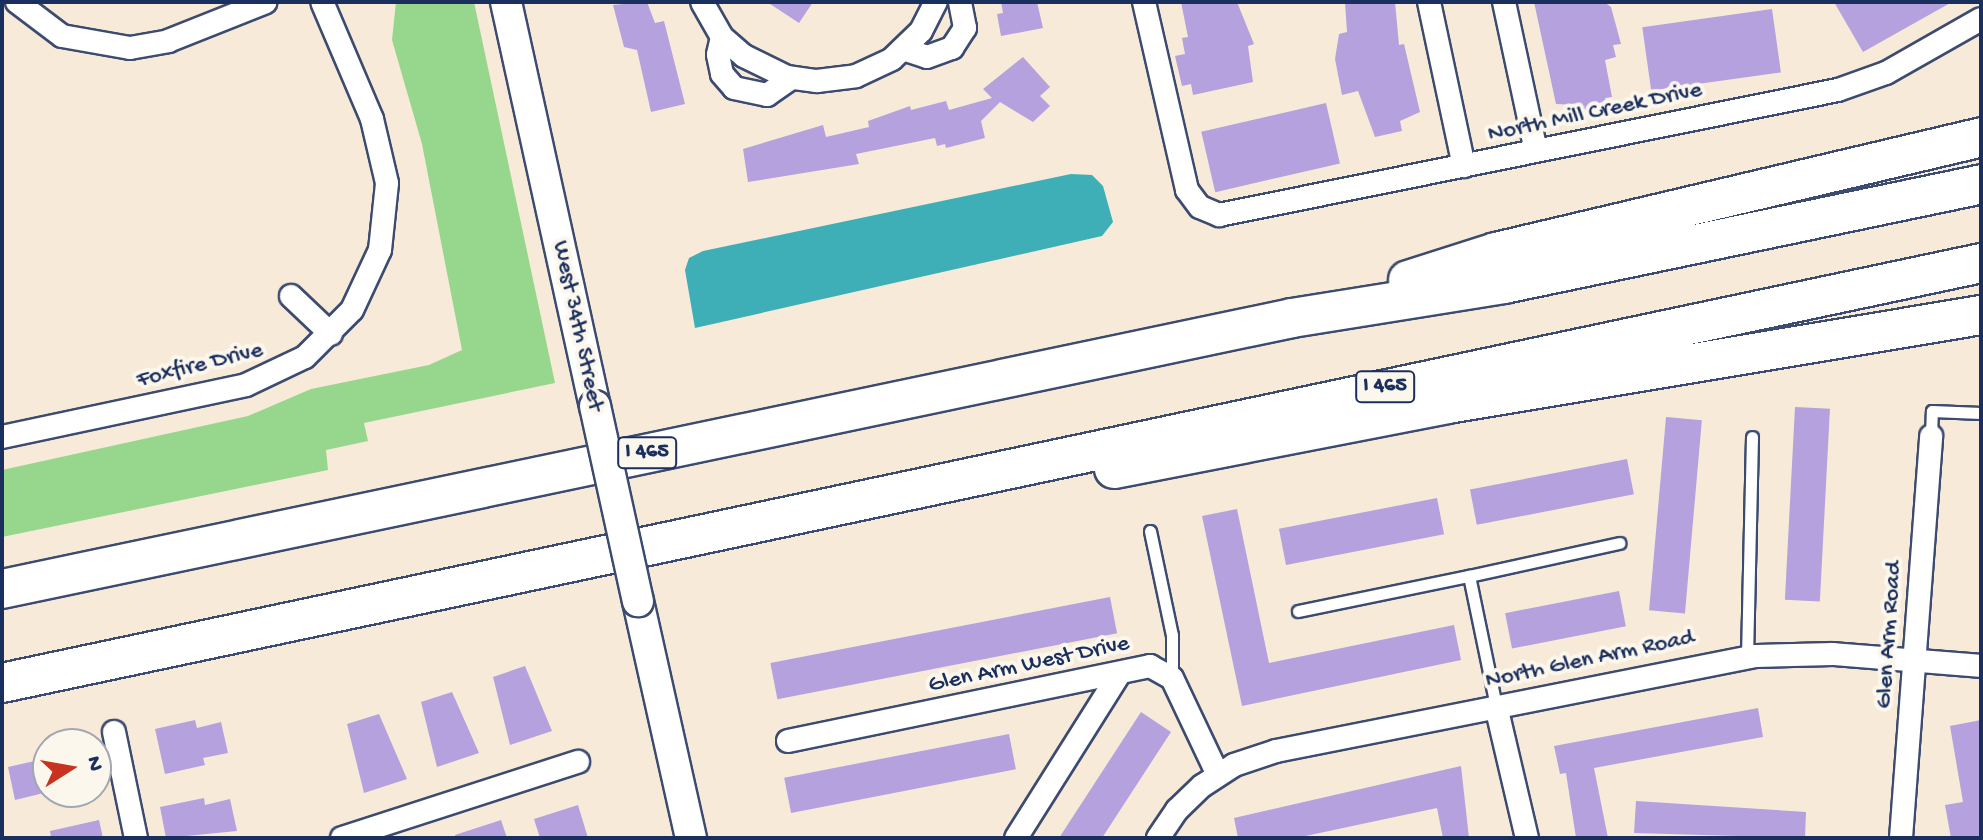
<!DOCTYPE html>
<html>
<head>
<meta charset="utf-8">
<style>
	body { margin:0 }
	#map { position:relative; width:1983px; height:840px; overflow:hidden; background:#f8ead8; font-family:"Gochi Hand",sans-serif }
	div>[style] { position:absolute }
	.green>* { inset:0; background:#97d68d }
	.water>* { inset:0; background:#3eafb7 }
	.building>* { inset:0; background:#b4a1dd; transform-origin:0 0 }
	.roads { filter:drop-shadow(2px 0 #3c4b70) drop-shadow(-2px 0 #3c4b70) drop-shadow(0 2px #3c4b70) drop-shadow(0 -2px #3c4b70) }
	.lane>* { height:11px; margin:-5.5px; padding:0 5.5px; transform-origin:5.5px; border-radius:5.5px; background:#fff }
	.street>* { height:22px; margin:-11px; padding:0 11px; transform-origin:11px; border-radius:11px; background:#fff }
	.secondary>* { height:30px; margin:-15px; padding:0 15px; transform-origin:15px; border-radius:15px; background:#fff }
	.highway>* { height:38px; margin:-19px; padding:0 19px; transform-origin:19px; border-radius:19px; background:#fff }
	.bridges { filter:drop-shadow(2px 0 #3c4b70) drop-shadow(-2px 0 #3c4b70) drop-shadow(0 2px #3c4b70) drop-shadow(0 -2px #3c4b70) }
	.secondary-bridge>* { height:30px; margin:-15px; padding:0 15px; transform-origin:15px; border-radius:15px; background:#fff }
	span { translate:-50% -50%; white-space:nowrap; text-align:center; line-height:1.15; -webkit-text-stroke:8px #fbf7ec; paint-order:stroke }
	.shield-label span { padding:2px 6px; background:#fbf7ec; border:2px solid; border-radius:6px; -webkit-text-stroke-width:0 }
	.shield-label { font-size:22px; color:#1b2f5e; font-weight:700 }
	.street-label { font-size:24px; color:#1b2f5e }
	.frame { position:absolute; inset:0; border:4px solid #1b2f5e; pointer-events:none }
	.north { position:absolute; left:32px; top:728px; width:80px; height:80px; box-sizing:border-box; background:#fbf7ec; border:2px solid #a1a7b3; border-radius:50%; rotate:79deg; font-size:22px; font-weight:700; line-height:32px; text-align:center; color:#1b2f5e }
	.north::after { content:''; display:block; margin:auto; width:28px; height:36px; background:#c8321e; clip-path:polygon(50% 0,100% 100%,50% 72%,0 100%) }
</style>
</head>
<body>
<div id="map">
	<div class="green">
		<i style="clip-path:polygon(396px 2px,474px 2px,555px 383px,364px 423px,368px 441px,326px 450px,328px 470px,2px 537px,2px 470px,248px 416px,311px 389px,429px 365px,462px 350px,422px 144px,392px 40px)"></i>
	</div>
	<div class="water">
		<i style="clip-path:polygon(1071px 174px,1092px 175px,1103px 186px,1113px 222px,1102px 236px,695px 328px,685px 270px,689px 258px,703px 251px)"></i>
	</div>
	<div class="building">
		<i style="clip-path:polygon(647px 2px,655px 23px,664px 21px,685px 104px,651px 112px,637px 50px,624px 47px,613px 5px)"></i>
		<i style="clip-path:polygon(767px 2px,813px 2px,799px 23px)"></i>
		<i style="clip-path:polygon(1001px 2px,1037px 2px,1043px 28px,1001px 36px,997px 14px,1003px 13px)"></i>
		<i style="clip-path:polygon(1181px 2px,1237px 2px,1254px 44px,1248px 46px,1253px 82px,1193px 95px,1191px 84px,1182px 86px,1175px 56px,1185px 54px,1182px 38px,1188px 37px)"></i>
		<i style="clip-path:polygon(1345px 2px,1395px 2px,1399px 45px,1404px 44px,1420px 112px,1400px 121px,1402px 131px,1375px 137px,1358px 91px,1342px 95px,1335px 59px,1339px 34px,1347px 32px)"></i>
		<i style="clip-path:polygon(1534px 2px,1604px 2px,1611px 7px,1621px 44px,1613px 45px,1616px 57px,1605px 60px,1612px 97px,1605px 98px,1608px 112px,1581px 118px,1576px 105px,1556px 104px)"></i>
		<i style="clip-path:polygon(1834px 2px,1952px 2px,1863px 52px)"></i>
		<i style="left:1772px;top:9px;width:64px;height:131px;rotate:82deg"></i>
		<i style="clip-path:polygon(1023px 57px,1050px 87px,1040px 96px,1050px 106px,1033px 122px,1000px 102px,981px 121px,985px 138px,946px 148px,945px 144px,937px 146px,935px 138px,856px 154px,859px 164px,748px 182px,743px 149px,823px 125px,826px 137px,869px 127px,868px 121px,910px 106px,911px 110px,946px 101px,949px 110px,992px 98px,983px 89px)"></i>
		<i style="left:1326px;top:103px;width:62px;height:128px;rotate:77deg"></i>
		<i style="left:1795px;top:407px;width:35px;height:193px;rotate:3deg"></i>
		<i style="left:1666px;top:417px;width:36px;height:194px;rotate:5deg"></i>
		<i style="left:1627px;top:459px;width:36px;height:160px;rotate:79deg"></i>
		<i style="left:1437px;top:498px;width:37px;height:161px;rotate:79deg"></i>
		<i style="clip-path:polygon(1237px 509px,1269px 663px,1454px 625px,1461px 660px,1242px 706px,1202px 516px)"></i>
		<i style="left:1619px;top:591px;width:36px;height:116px;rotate:79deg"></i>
		<i style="left:1110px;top:597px;width:37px;height:346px;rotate:79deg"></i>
		<i style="clip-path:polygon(525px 666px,552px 731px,510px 745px,493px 677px)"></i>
		<i style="clip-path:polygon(452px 692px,479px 753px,437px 767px,421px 702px)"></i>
		<i style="clip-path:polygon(1758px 708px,1763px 737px,1594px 768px,1608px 838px,1576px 838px,1566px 773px,1560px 774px,1554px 746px)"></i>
		<i style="clip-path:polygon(1141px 712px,1171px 732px,1102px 838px,1059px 838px)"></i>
		<i style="clip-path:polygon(379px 714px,407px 779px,364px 793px,347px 724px)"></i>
		<i style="clip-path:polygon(195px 720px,197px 728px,221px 722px,228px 753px,203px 758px,205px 765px,165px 774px,155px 729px)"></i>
		<i style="clip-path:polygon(1981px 720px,1981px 838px,1951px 838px,1945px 805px,1963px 802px,1950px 726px)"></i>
		<i style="left:1009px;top:734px;width:36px;height:229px;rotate:79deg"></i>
		<i style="clip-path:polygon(48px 758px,48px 792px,15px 800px,8px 767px)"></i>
		<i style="clip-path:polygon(1461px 766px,1469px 838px,1443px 838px,1437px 808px,1296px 838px,1238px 838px,1234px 818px)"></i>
		<i style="clip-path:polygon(204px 798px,205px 805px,230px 799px,237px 831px,166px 838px,160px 807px)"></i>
		<i style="clip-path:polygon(1636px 801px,1806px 812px,1805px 838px,1634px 833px)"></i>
		<i style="clip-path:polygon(578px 805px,588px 838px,540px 838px,534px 819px)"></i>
		<i style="clip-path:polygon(99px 820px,103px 838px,51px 838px,50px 831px)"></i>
		<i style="clip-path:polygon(501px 820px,507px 838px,456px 838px,455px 835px)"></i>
	</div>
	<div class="roads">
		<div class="lane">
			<i style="left:1931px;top:436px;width:25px;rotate:-88deg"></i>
			<i style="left:1932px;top:411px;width:49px;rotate:2.3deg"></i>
			<i style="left:1150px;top:531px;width:106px;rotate:78.1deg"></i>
			<i style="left:1172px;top:635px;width:43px;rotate:90deg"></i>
			<i style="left:1298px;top:611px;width:175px;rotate:-11.6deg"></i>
			<i style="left:1747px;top:657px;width:220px;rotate:-88.7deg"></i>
			<i style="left:1496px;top:706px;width:133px;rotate:-101.7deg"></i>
			<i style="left:1469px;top:576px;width:154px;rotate:-12.4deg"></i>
		</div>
		<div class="street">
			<i style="left:17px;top:2px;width:56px;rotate:37.1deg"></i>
			<i style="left:62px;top:36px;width:69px;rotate:10deg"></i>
			<i style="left:130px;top:48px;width:39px;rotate:-10deg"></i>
			<i style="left:168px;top:41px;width:105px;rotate:-21.7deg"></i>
			<i style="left:702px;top:2px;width:40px;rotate:60.3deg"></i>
			<i style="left:722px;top:37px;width:29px;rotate:41deg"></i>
			<i style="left:744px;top:56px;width:48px;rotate:26deg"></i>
			<i style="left:787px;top:77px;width:30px;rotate:8deg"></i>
			<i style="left:817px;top:81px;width:39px;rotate:-7deg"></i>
			<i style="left:856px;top:76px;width:40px;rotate:-25deg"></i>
			<i style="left:892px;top:59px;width:40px;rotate:-44deg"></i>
			<i style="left:921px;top:31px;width:33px;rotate:-63deg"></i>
			<i style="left:1144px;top:2px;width:193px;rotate:77.1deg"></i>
			<i style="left:1187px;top:190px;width:21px;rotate:53deg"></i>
			<i style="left:1200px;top:207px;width:21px;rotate:23deg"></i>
			<i style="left:1219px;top:215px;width:631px;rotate:-11.42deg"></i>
			<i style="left:1838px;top:90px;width:51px;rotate:-19.5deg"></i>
			<i style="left:1886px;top:73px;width:109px;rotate:-29.6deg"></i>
			<i style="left:1429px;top:2px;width:168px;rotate:78deg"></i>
			<i style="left:1504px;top:2px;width:152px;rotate:77.9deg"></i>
			<i style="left:722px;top:37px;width:18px;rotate:103deg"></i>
			<i style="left:718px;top:55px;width:19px;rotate:78deg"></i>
			<i style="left:722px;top:74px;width:18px;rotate:49deg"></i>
			<i style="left:734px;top:88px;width:34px;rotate:12deg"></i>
			<i style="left:767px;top:95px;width:29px;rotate:-35deg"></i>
			<i style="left:903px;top:49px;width:25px;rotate:18deg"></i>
			<i style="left:927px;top:57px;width:27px;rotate:-20deg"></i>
			<i style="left:952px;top:48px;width:24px;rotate:-57deg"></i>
			<i style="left:965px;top:28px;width:26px;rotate:-101deg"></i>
			<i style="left:291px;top:296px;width:55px;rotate:43.5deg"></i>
			<i style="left:2px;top:437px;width:249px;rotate:-12deg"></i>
			<i style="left:246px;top:385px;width:65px;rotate:-25.4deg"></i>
			<i style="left:305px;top:357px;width:66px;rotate:-45deg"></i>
			<i style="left:352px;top:310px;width:66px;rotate:-65deg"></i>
			<i style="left:380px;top:250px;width:67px;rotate:-84deg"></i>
			<i style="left:387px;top:183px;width:66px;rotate:-103.2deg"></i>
			<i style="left:372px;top:119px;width:127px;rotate:-113.1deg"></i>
			<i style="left:1496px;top:706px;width:136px;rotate:76.8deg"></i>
			<i style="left:114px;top:732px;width:108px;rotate:78.3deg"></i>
			<i style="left:788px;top:741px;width:370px;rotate:-11.7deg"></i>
			<i style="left:1150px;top:666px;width:25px;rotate:29deg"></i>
			<i style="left:1172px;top:678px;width:107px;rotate:64.6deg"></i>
			<i style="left:342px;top:838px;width:248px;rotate:-17.9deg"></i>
			<i style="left:1016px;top:838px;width:195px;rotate:-57.8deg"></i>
			<i style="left:1158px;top:838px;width:34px;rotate:-56deg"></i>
			<i style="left:1177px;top:810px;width:35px;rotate:-44deg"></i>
			<i style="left:1202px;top:786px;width:38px;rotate:-33deg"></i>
			<i style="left:1234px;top:765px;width:44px;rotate:-18.4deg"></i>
			<i style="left:1276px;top:751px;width:489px;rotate:-11.2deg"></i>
			<i style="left:1756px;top:656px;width:77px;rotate:-1.5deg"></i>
			<i style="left:1833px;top:654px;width:148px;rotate:4.6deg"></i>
			<i style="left:1901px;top:838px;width:403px;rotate:-85.7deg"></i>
		</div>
		<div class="secondary">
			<i style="left:506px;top:2px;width:414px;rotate:77.6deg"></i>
			<i style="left:638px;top:601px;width:243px;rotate:77.4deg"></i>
		</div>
		<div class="highway">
			<i style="left:1408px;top:280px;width:92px;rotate:-17.7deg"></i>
			<i style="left:1496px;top:252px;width:498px;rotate:-13.3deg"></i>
			<i style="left:1114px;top:469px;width:340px;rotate:-11deg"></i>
			<i style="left:1448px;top:404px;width:540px;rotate:-9.48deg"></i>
			<i style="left:2px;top:589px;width:1318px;rotate:-11.86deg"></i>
			<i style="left:1292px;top:318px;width:215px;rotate:-9.1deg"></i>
			<i style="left:1504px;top:284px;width:487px;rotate:-11.8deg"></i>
			<i style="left:2px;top:683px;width:2023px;rotate:-11.98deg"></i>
		</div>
	</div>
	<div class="bridges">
		<div class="secondary-bridge">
			<i style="left:595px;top:406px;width:200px;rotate:77.6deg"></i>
		</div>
	</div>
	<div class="shield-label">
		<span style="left:1385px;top:387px">I 465</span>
		<span style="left:647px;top:453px">I 465</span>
	</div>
	<div class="street-label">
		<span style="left:1595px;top:113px;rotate:-12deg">North Mill Creek Drive</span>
		<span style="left:577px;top:326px;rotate:78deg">West 34th Street</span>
		<span style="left:200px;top:366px;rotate:-14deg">Foxfire Drive</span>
		<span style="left:1890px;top:635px;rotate:-86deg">Glen Arm Road</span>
		<span style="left:1590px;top:660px;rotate:-12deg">North Glen Arm Road</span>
		<span style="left:1029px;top:665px;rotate:-12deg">Glen Arm West Drive</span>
	</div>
	<div class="frame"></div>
	<div class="north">N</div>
</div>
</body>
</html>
